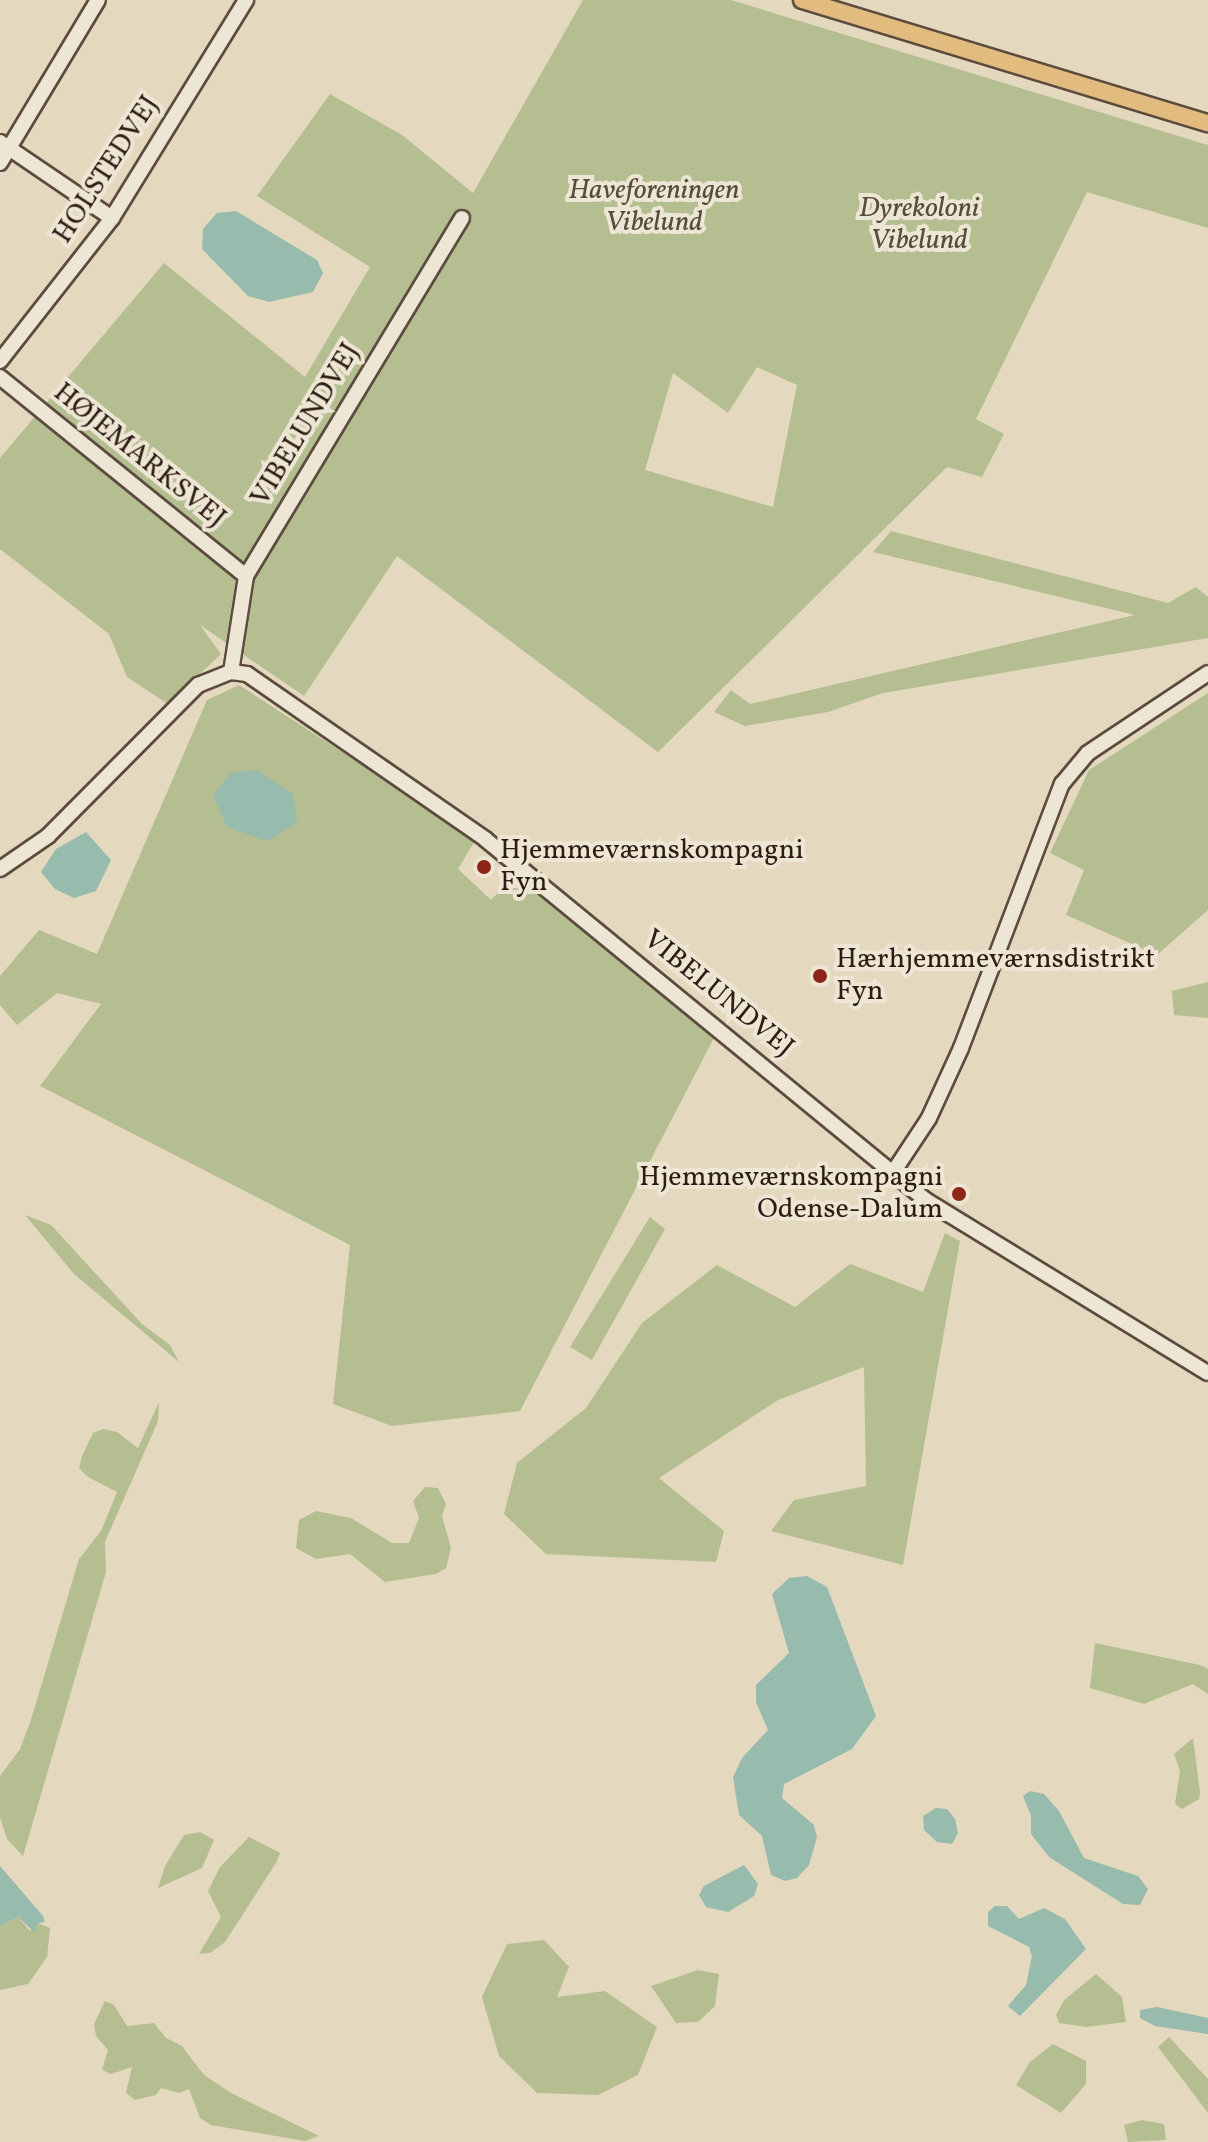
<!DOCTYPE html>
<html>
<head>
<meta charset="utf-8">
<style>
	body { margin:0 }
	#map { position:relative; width:1208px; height:2142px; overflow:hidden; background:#e4d8be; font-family:Vollkorn,serif }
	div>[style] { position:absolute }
	.green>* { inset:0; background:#b5be91 }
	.water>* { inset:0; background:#97bbac }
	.roads { filter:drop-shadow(2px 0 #5c4b3e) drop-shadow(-2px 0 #5c4b3e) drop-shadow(0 2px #5c4b3e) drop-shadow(0 -2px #5c4b3e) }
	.minor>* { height:14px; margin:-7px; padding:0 7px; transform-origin:7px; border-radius:7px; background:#ede6d5 }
	.major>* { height:16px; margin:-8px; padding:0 8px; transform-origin:8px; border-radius:8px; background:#e2bc7f }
	.dots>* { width:22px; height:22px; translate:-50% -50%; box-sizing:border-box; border:4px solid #ede6d5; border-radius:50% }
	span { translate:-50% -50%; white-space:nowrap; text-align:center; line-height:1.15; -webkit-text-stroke:8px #ede6d5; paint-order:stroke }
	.street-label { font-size:28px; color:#2e1c13 }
	.park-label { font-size:28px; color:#564d39; font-style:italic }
	.poi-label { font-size:28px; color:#2e1c13 }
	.left { translate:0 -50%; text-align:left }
	.right { translate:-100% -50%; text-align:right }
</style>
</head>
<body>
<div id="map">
	<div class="green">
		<i style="clip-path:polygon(evenodd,583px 0,731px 0,1208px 145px,1208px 228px,1087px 192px,976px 419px,1004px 434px,982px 477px,947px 467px,658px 752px,397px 556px,304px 696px,200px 625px,221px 654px,168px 704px,127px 677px,109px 634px,0 549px,0 458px,164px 263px,305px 377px,370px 267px,257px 196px,330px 94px,402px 135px,473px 193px,583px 0,757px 367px,797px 385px,773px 507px,645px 470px,673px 373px,728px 413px,757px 367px)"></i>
		<i style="clip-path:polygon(891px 531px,1168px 603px,1196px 587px,1208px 597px,1208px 638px,883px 693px,828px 712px,745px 726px,714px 712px,731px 690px,750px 704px,1135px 615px,873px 552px)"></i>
		<i style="clip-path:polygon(239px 685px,476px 839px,458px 869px,491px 900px,518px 872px,715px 1036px,520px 1411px,392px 1426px,333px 1404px,350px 1245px,40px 1086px,101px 1004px,57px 993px,17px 1025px,0 1005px,0 976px,39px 930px,97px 954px,207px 700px)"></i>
		<i style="clip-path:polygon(1208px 693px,1208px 910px,1157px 955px,1066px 915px,1084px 870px,1050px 853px,1089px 770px)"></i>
		<i style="clip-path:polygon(1208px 982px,1208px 1018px,1174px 1015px,1172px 991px)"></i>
		<i style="clip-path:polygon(25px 1215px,51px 1225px,142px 1324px,170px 1345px,179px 1362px,74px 1274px)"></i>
		<i style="clip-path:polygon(650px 1217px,665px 1229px,592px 1360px,570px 1347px)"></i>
		<i style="clip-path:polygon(945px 1233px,960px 1241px,903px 1565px,771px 1531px,794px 1500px,866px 1486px,864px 1367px,778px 1400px,659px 1478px,724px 1531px,716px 1562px,546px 1554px,504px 1514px,517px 1463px,586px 1408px,642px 1323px,717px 1265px,795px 1307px,850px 1264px,923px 1292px)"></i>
		<i style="clip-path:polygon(159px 1402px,158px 1421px,105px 1542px,106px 1572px,23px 1856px,7px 1839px,0 1817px,0 1776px,20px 1749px,31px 1720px,79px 1559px,101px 1531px,117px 1492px,88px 1477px,79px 1468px,82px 1456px,93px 1433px,103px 1429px,117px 1432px,138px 1448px)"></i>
		<i style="clip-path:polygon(425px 1487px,438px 1488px,446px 1504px,442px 1516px,451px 1548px,446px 1568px,436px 1574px,385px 1582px,350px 1554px,316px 1559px,296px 1548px,299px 1520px,316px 1511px,351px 1518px,392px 1543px,409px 1543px,419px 1518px,413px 1501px)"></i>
		<i style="clip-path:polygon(1095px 1643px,1200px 1665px,1208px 1669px,1208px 1694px,1193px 1684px,1144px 1704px,1090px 1688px)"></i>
		<i style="clip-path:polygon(1193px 1738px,1200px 1792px,1199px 1799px,1182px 1809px,1175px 1804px,1180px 1771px,1174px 1754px)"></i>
		<i style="clip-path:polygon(200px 1832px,214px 1840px,202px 1868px,158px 1888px,165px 1866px,184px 1835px)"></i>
		<i style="clip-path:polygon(249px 1837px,280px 1853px,276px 1863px,225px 1942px,210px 1953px,199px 1954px,221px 1917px,208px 1891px,220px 1867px)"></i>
		<i style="clip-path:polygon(18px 1917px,30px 1931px,38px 1923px,50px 1928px,47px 1957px,28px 1984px,0 1990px,0 1926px)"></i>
		<i style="clip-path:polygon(544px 1940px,569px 1967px,557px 1997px,605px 1991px,657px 2027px,638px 2075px,598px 2095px,537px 2093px,499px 2056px,482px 1997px,507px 1944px)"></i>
		<i style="clip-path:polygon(698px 1970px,719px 1974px,715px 2006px,698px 2022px,676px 2023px,651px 1986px)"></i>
		<i style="clip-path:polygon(1096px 1974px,1122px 1997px,1126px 2022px,1086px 2027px,1059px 2023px,1056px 2015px,1064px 2000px)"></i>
		<i style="clip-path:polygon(105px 2001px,114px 2005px,127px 2026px,154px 2023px,166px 2038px,182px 2046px,204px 2075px,231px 2093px,319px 2136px,305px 2141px,211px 2125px,200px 2118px,189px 2089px,179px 2093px,161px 2088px,156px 2095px,135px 2100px,126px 2093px,132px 2067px,111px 2074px,102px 2070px,108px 2050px,96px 2036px,94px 2024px)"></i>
		<i style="clip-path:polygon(1169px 2037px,1208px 2079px,1208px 2113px,1158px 2047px)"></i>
		<i style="clip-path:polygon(1053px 2044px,1086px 2061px,1086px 2084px,1061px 2113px,1016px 2085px,1030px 2062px)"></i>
		<i style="clip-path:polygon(1142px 2120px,1164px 2124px,1166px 2140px,1128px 2142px,1124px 2125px)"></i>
	</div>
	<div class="water">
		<i style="clip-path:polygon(236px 211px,317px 260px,323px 273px,313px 292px,269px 302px,248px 296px,202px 249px,203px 229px,217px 213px)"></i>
		<i style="clip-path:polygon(257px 770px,293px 794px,297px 823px,267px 841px,227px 827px,213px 795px,230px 773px)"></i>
		<i style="clip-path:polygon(86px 832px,111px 860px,96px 891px,74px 898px,55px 889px,41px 872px,56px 849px)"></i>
		<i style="clip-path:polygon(807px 1576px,827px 1587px,876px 1716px,852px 1749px,784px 1784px,782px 1798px,814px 1825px,817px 1837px,809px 1865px,797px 1878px,785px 1881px,771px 1875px,762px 1836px,739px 1815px,733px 1777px,742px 1758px,768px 1730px,756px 1702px,756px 1685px,789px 1653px,772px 1594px,789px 1578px)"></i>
		<i style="clip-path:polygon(1030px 1791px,1044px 1794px,1059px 1811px,1084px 1858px,1138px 1876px,1148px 1889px,1140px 1905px,1123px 1904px,1049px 1857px,1031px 1834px,1031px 1816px,1023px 1796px)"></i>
		<i style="clip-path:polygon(936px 1808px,947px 1809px,955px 1819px,958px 1833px,952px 1844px,937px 1842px,924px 1830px,923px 1816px)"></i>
		<i style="clip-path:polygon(744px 1865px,758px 1884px,754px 1896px,728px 1912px,706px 1907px,699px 1895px,704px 1886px)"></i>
		<i style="clip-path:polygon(0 1866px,43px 1916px,45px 1922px,38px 1923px,34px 1932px,18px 1917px,0 1926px)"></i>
		<i style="clip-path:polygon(995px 1906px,1007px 1906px,1019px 1919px,1044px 1908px,1065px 1919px,1086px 1949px,1020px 2016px,1008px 2006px,1026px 1985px,1032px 1956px,1029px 1947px,988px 1926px,988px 1912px)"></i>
		<i style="clip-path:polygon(1157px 2007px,1208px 2018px,1208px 2034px,1155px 2026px,1140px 2018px,1140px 2010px)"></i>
	</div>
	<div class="roads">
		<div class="minor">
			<i style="left:0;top:142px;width:135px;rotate:34.2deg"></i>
			<i style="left:0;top:163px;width:190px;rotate:-59deg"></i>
			<i style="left:0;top:361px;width:182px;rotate:-51.9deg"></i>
			<i style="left:112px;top:218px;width:256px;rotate:-58.4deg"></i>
			<i style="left:0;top:377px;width:316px;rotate:39deg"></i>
			<i style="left:231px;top:672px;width:97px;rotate:-81.1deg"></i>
			<i style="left:246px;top:576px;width:418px;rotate:-58.9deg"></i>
			<i style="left:0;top:869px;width:58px;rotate:-34.5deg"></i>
			<i style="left:48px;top:836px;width:213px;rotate:-45.2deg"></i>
			<i style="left:198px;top:685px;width:35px;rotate:-22deg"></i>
			<i style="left:231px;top:672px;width:16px;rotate:7deg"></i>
			<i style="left:247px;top:674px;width:290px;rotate:34.7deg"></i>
			<i style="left:485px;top:839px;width:571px;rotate:39.32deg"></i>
			<i style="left:927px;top:1201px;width:329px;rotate:31.5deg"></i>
			<i style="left:892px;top:1174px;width:67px;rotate:-56.5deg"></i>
			<i style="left:929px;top:1118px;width:77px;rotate:-65.4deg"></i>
			<i style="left:961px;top:1048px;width:283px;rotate:-69.1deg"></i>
			<i style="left:1062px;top:784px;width:40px;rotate:-50deg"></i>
			<i style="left:1088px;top:753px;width:144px;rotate:-33.7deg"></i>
		</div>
		<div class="major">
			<i style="left:802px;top:0;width:424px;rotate:16.9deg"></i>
		</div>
	</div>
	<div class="dots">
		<i style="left:484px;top:867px;background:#8f2418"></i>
		<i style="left:820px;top:976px;background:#8f2418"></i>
		<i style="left:959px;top:1194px;background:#8f2418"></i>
	</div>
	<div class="street-label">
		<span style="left:107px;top:170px;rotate:-57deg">HOLSTEDVEJ</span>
		<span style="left:306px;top:425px;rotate:-59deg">VIBELUNDVEJ</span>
		<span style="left:139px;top:456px;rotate:39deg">HØJEMARKSVEJ</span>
		<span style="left:718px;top:994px;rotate:39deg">VIBELUNDVEJ</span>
	</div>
	<div class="park-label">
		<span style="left:654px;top:207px">Haveforeningen<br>Vibelund</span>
		<span style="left:919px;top:225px">Dyrekoloni<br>Vibelund</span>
	</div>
	<div class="poi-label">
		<span class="left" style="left:500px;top:867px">Hjemmeværnskompagni<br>Fyn</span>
		<span class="left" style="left:836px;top:976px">Hærhjemmeværnsdistrikt<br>Fyn</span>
		<span class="right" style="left:943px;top:1194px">Hjemmeværnskompagni<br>Odense-Dalum</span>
	</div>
</div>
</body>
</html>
